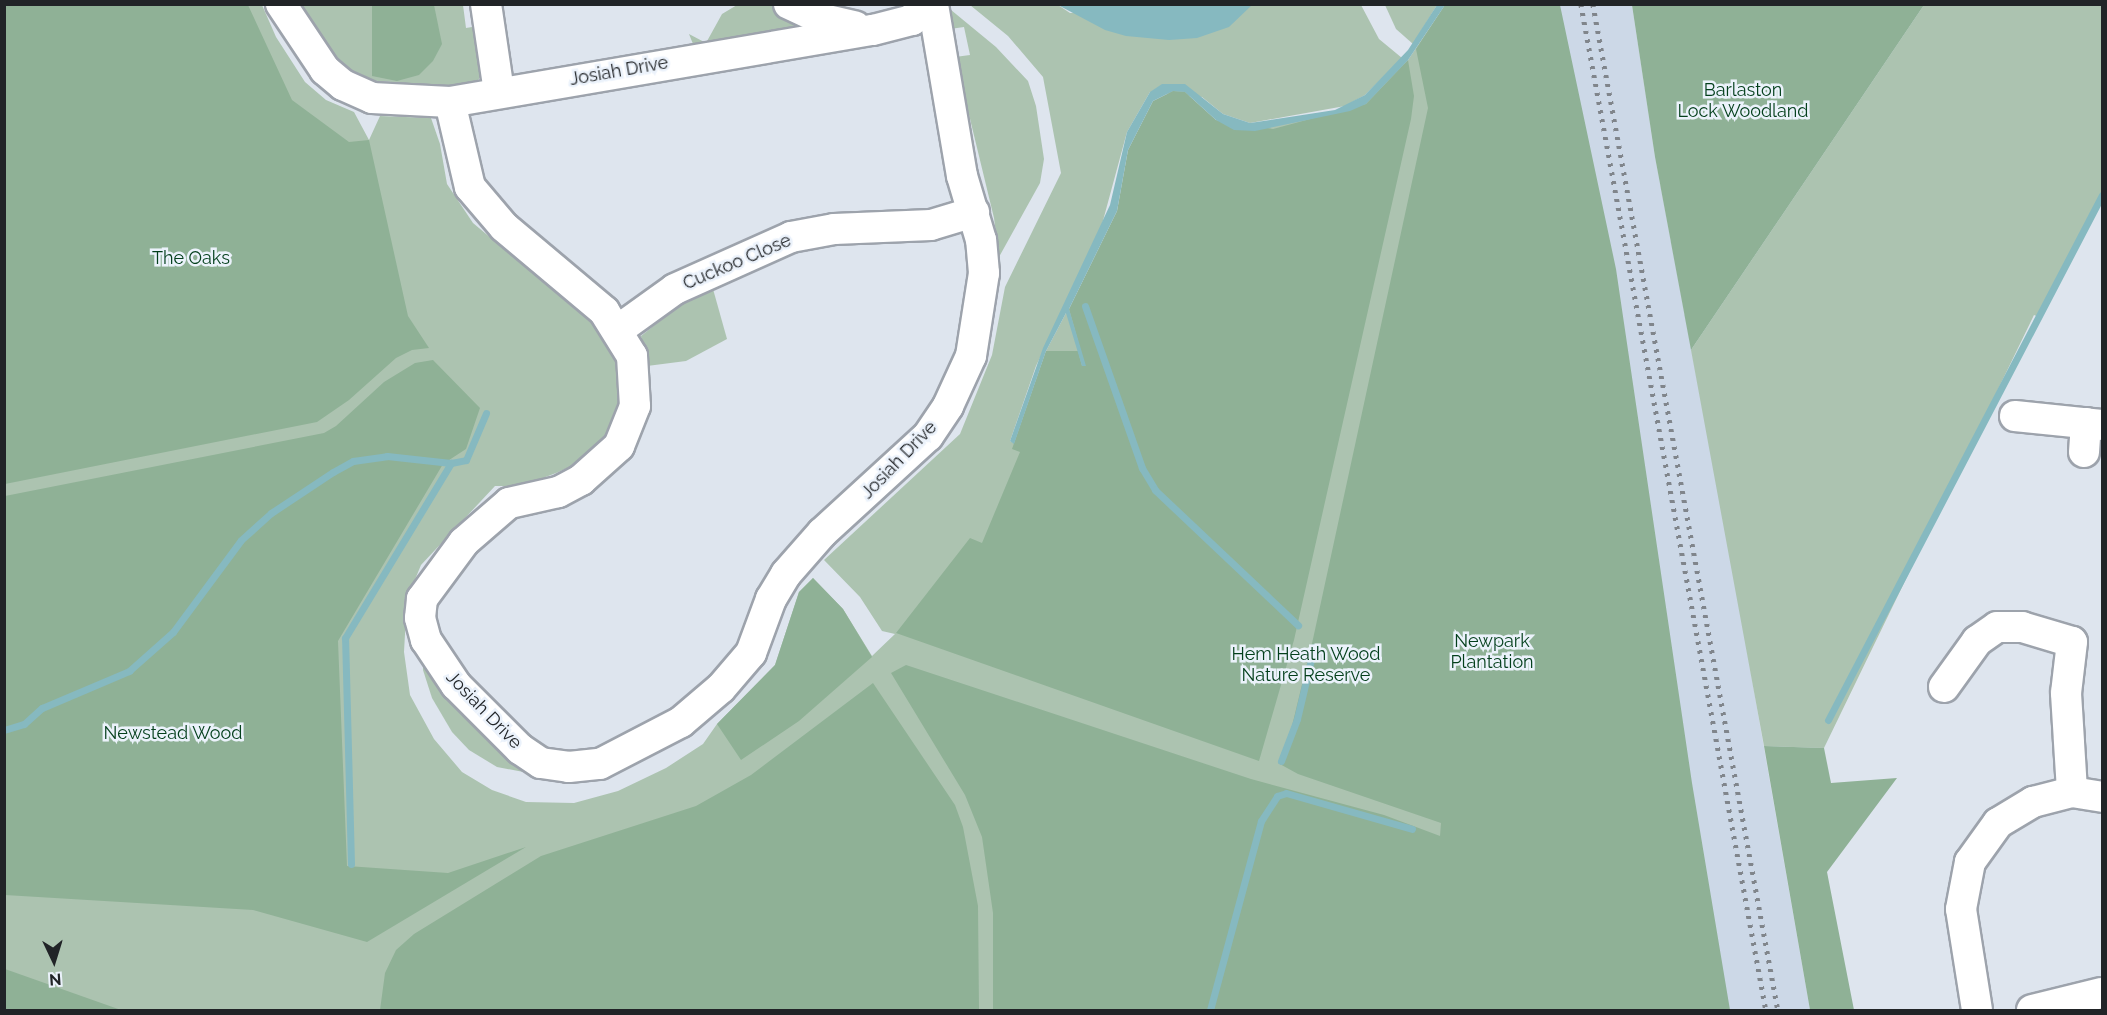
<!DOCTYPE html>
<html>
<head>
<meta charset="utf-8">
<style>
	body { margin:0 }
	#map { position:relative; width:2107px; height:1015px; overflow:hidden; background:#dee5ee; font-family:Raleway,sans-serif }
	div>[style] { position:absolute }
	.built>* { inset:0; background:#ccd8e7 }
	.green>* { inset:0; background:#acc3b0 }
	.forest>* { inset:0; background:#8fb196 }
	.water>* { inset:0; background:#86b9c0 }
	.stream>* { height:7px; margin:-3.5px; padding:0 3.5px; transform-origin:3.5px; border-radius:3.5px; background:#86b9c0 }
	.roads { filter:drop-shadow(2px 0 #9da3ac) drop-shadow(-2px 0 #9da3ac) drop-shadow(0 2px #9da3ac) drop-shadow(0 -2px #9da3ac) }
	.minor>* { height:30px; margin:-15px; padding:0 15px; transform-origin:15px; border-radius:15px; background:#fff }
	.rail>* { height:4.5px; margin-top:-2.25px; transform-origin:0; background:repeating-linear-gradient(90deg,#80858b 0 3px,transparent 0 9px) }
	span { translate:-50% -50%; white-space:nowrap; text-align:center; line-height:1.15; -webkit-text-stroke:5px #ebf2fb; paint-order:stroke }
	.street-label { font-size:18px; color:#212427 }
	.park-label { font-size:18px; color:#033f1b }
	.frame { position:absolute; inset:0; border:6px solid #212427; pointer-events:none }
	.north { position:absolute; left:24px; top:931px; width:60px; height:60px; -webkit-text-stroke:4px #ebf2fb; paint-order:stroke; rotate:176deg; font-size:16px; font-weight:700; line-height:24px; text-align:center; color:#212427 }
	.north::after { content:''; display:block; margin:auto; width:21px; height:27px; background:#212427; clip-path:polygon(50% 0,100% 100%,50% 72%,0 100%) }
</style>
</head>
<body>
<div id="map">
	<div class="built">
		<i style="clip-path:polygon(1549px 5px,1632px 5px,1655px 157px,1730px 554px,1810px 1010px,1712px 1010px)"></i>
	</div>
	<div class="green">
		<i style="clip-path:polygon(4px 5px,262px 5px,276px 37px,305px 82px,326px 100px,354px 112px,369px 140px,380px 116px,431px 118px,440px 144px,447px 184px,473px 223px,600px 329px,619px 362px,621px 413px,614px 436px,592px 457px,556px 473px,522px 486px,495px 486px,421px 565px,409px 594px,406px 616px,404px 652px,410px 695px,434px 739px,462px 772px,492px 790px,526px 802px,574px 803px,618px 791px,666px 768px,703px 744px,717px 724px,775px 665px,799px 592px,813px 578px,843px 609px,872px 656px,895px 634px,882px 631px,860px 597px,824px 560px,960px 434px,992px 355px,1005px 287px,1061px 173px,1043px 77px,1008px 36px,970px 5px,1058px 5px,1070px 13px,1252px 5px,1361px 5px,1379px 39px,1402px 58px,1365px 95px,1345px 106px,1250px 123px,1223px 114px,1202px 97px,1150px 92px,1127px 132px,1101px 228px,1036px 366px,1010px 441px,1014px 443px,1046px 351px,1066px 313px,1234px 130px,1350px 111px,1408px 60px,1445px 5px,1712px 1010px,58px 1010px,5px 994px)"></i>
		<i style="clip-path:polygon(297px 5px,463px 5px,466px 28px,478px 26px,482px 74px,477px 82px,446px 86px,365px 80px,339px 65px)"></i>
		<i style="clip-path:polygon(737px 5px,771px 5px,800px 22px,800px 27px,796px 31px,699px 48px,693px 44px,689px 34px,706px 43px,722px 14px)"></i>
		<i style="clip-path:polygon(945px 5px,996px 47px,1028px 81px,1036px 106px,1044px 159px,1040px 183px,999px 257px,994px 218px,955px 57px,970px 55px,964px 27px,950px 29px)"></i>
		<i style="clip-path:polygon(1385px 5px,1437px 5px,1413px 44px,1396px 29px)"></i>
		<i style="clip-path:polygon(1924px 5px,2102px 5px,2102px 199px,2041px 318px,2034px 315px,1824px 748px,1764px 746px,1691px 350px)"></i>
		<i style="clip-path:polygon(713px 289px,727px 339px,686px 361px,647px 366px,641px 336px,681px 304px)"></i>
		<i style="clip-path:polygon(423px 645px,539px 775px,497px 767px,469px 750px,452px 732px,432px 698px,423px 670px)"></i>
	</div>
	<div class="forest">
		<i style="clip-path:polygon(5px 4px,248px 5px,292px 100px,349px 142px,369px 140px,408px 316px,429px 348px,412px 350px,396px 358px,349px 400px,317px 422px,5px 484px)"></i>
		<i style="clip-path:polygon(372px 5px,434px 5px,442px 44px,433px 61px,419px 75px,397px 81px,372px 76px)"></i>
		<i style="clip-path:polygon(1445px 5px,1560px 5px,1616px 269px,1692px 783px,1730px 1010px,993px 1010px,993px 913px,982px 837px,965px 795px,891px 673px,906px 665px,1251px 779px,1384px 815px,1440px 836px,1441px 823px,1298px 774px,1278px 763px,1292px 726px,1313px 639px,1428px 108px,1416px 49px)"></i>
		<i style="clip-path:polygon(1632px 5px,1924px 5px,1691px 350px,1655px 157px)"></i>
		<i style="clip-path:polygon(1408px 60px,1414px 96px,1411px 119px,1294px 640px,1259px 761px,896px 633px,970px 538px,982px 543px,1020px 452px,1012px 449px,1046px 351px,1078px 351px,1082px 366px,1085px 366px,1069px 309px,1117px 211px,1128px 150px,1153px 101px,1173px 91px,1185px 92px,1216px 120px,1273px 129px,1366px 104px)"></i>
		<i style="clip-path:polygon(433px 360px,480px 408px,466px 449px,443px 464px,338px 641px,347px 866px,448px 873px,526px 847px,367px 942px,253px 910px,5px 895px,5px 496px,324px 433px,336px 426px,384px 382px,415px 363px)"></i>
		<i style="clip-path:polygon(813px 578px,843px 609px,872px 657px,799px 721px,741px 760px,717px 724px,775px 665px,799px 592px)"></i>
		<i style="clip-path:polygon(873px 683px,955px 805px,963px 827px,978px 906px,979px 1010px,380px 1010px,385px 973px,396px 950px,414px 934px,541px 856px,696px 806px,751px 775px)"></i>
		<i style="clip-path:polygon(1764px 746px,1824px 748px,1831px 783px,1897px 778px,1827px 872px,1854px 1010px,1810px 1010px)"></i>
		<i style="clip-path:polygon(4px 969px,5px 969px,121px 1010px,5px 1010px)"></i>
	</div>
	<div class="water">
		<i style="clip-path:polygon(1058px 5px,1252px 5px,1229px 27px,1197px 38px,1169px 40px,1126px 36px,1105px 30px)"></i>
		<i style="clip-path:polygon(1437px 5px,1445px 5px,1408px 60px,1366px 104px,1350px 111px,1255px 131px,1234px 130px,1216px 120px,1185px 92px,1173px 91px,1153px 101px,1128px 150px,1117px 211px,1069px 309px,1086px 366px,1082px 366px,1066px 313px,1046px 351px,1014px 444px,1010px 441px,1043px 348px,1110px 205px,1127px 132px,1150px 92px,1162px 84px,1185px 84px,1223px 114px,1250px 123px,1335px 110px,1365px 95px,1408px 50px)"></i>
	</div>
	<div class="stream">
		<i style="left:1085px;top:306px;width:172px;rotate:70.6deg"></i>
		<i style="left:1142px;top:468px;width:26px;rotate:59deg"></i>
		<i style="left:1155px;top:490px;width:197px;rotate:43.4deg"></i>
		<i style="left:1828px;top:720px;width:592px;rotate:-62.44deg"></i>
		<i style="left:4px;top:730px;width:21px;rotate:-17deg"></i>
		<i style="left:24px;top:724px;width:24px;rotate:-42deg"></i>
		<i style="left:42px;top:708px;width:95px;rotate:-23deg"></i>
		<i style="left:129px;top:671px;width:59px;rotate:-41.6deg"></i>
		<i style="left:173px;top:632px;width:114px;rotate:-53.5deg"></i>
		<i style="left:241px;top:540px;width:40px;rotate:-42deg"></i>
		<i style="left:271px;top:513px;width:74px;rotate:-33.5deg"></i>
		<i style="left:333px;top:472px;width:23px;rotate:-29deg"></i>
		<i style="left:353px;top:461px;width:34px;rotate:-8deg"></i>
		<i style="left:387px;top:456px;width:64px;rotate:6.2deg"></i>
		<i style="left:451px;top:463px;width:15px;rotate:-11deg"></i>
		<i style="left:466px;top:460px;width:51px;rotate:-66.9deg"></i>
		<i style="left:1281px;top:761px;width:45px;rotate:-69.1deg"></i>
		<i style="left:1297px;top:719px;width:74px;rotate:-76.7deg"></i>
		<i style="left:351px;top:864px;width:226px;rotate:-91.5deg"></i>
		<i style="left:345px;top:638px;width:205px;rotate:-58.8deg"></i>
		<i style="left:1210px;top:1010px;width:196px;rotate:-74.9deg"></i>
		<i style="left:1261px;top:821px;width:30px;rotate:-57deg"></i>
		<i style="left:1277px;top:796px;width:9px;rotate:-18deg"></i>
		<i style="left:1286px;top:793px;width:131px;rotate:15.9deg"></i>
	</div>
	<div class="roads">
		<div class="minor">
			<i style="left:281px;top:4px;width:79px;rotate:56.3deg"></i>
			<i style="left:325px;top:70px;width:23px;rotate:40deg"></i>
			<i style="left:343px;top:85px;width:32px;rotate:24deg"></i>
			<i style="left:372px;top:98px;width:78px;rotate:2.9deg"></i>
			<i style="left:450px;top:102px;width:429px;rotate:-9.7deg"></i>
			<i style="left:873px;top:30px;width:40px;rotate:-14.4deg"></i>
			<i style="left:912px;top:20px;width:21px;rotate:-51deg"></i>
			<i style="left:486px;top:4px;width:89px;rotate:81.6deg"></i>
			<i style="left:789px;top:4px;width:33px;rotate:25deg"></i>
			<i style="left:819px;top:18px;width:37px;rotate:13deg"></i>
			<i style="left:450px;top:102px;width:87px;rotate:76.8deg"></i>
			<i style="left:470px;top:187px;width:52px;rotate:49.6deg"></i>
			<i style="left:504px;top:227px;width:131px;rotate:40deg"></i>
			<i style="left:604px;top:311px;width:53px;rotate:58.1deg"></i>
			<i style="left:632px;top:356px;width:50px;rotate:86.6deg"></i>
			<i style="left:635px;top:406px;width:43px;rotate:111.8deg"></i>
			<i style="left:619px;top:446px;width:51px;rotate:138.2deg"></i>
			<i style="left:581px;top:480px;width:26px;rotate:152deg"></i>
			<i style="left:558px;top:492px;width:50px;rotate:167.3deg"></i>
			<i style="left:509px;top:503px;width:60px;rotate:139.1deg"></i>
			<i style="left:464px;top:542px;width:71px;rotate:126.4deg"></i>
			<i style="left:422px;top:599px;width:19px;rotate:96deg"></i>
			<i style="left:420px;top:618px;width:23px;rotate:75deg"></i>
			<i style="left:426px;top:640px;width:54px;rotate:56.3deg"></i>
			<i style="left:456px;top:685px;width:91px;rotate:45deg"></i>
			<i style="left:520px;top:749px;width:25px;rotate:34deg"></i>
			<i style="left:541px;top:763px;width:28px;rotate:8deg"></i>
			<i style="left:569px;top:767px;width:31px;rotate:-6deg"></i>
			<i style="left:600px;top:764px;width:91px;rotate:-27.4deg"></i>
			<i style="left:681px;top:722px;width:52px;rotate:-40.4deg"></i>
			<i style="left:721px;top:688px;width:46px;rotate:-49.4deg"></i>
			<i style="left:751px;top:653px;width:58px;rotate:-69.7deg"></i>
			<i style="left:771px;top:599px;width:29px;rotate:-59deg"></i>
			<i style="left:786px;top:574px;width:55px;rotate:-48.7deg"></i>
			<i style="left:822px;top:533px;width:144px;rotate:-42.5deg"></i>
			<i style="left:928px;top:436px;width:36px;rotate:-56deg"></i>
			<i style="left:948px;top:406px;width:55px;rotate:-65.3deg"></i>
			<i style="left:971px;top:356px;width:84px;rotate:-81.1deg"></i>
			<i style="left:984px;top:273px;width:33px;rotate:-95deg"></i>
			<i style="left:981px;top:240px;width:67px;rotate:-106.5deg"></i>
			<i style="left:962px;top:176px;width:174px;rotate:-99.6deg"></i>
			<i style="left:618px;top:330px;width:70px;rotate:-35.7deg"></i>
			<i style="left:675px;top:289px;width:127px;rotate:-24.1deg"></i>
			<i style="left:791px;top:237px;width:44px;rotate:-10.5deg"></i>
			<i style="left:834px;top:229px;width:97px;rotate:-2.4deg"></i>
			<i style="left:931px;top:225px;width:45px;rotate:-16.8deg"></i>
			<i style="left:2015px;top:416px;width:87px;rotate:5.9deg"></i>
			<i style="left:2084px;top:452px;width:29px;rotate:-86deg"></i>
			<i style="left:1944px;top:687px;width:57px;rotate:-54.3deg"></i>
			<i style="left:1977px;top:641px;width:24px;rotate:-35deg"></i>
			<i style="left:1997px;top:627px;width:25px"></i>
			<i style="left:2022px;top:627px;width:52px;rotate:16.7deg"></i>
			<i style="left:2072px;top:642px;width:51px;rotate:96.7deg"></i>
			<i style="left:2066px;top:693px;width:99px;rotate:86.5deg"></i>
			<i style="left:1977px;top:1010px;width:102px;rotate:-99deg"></i>
			<i style="left:1961px;top:909px;width:48px;rotate:-79.2deg"></i>
			<i style="left:1970px;top:862px;width:48px;rotate:-54.3deg"></i>
			<i style="left:1998px;top:823px;width:41px;rotate:-31deg"></i>
			<i style="left:2033px;top:802px;width:40px;rotate:-14.4deg"></i>
			<i style="left:2072px;top:792px;width:30px;rotate:9deg"></i>
			<i style="left:2032px;top:1010px;width:72px;rotate:-13.7deg"></i>
		</div>
	</div>
	<div class="rail">
		<i style="left:1581px;top:4px;width:1023px;rotate:79.58deg"></i>
		<i style="left:1593px;top:4px;width:1023px;rotate:79.58deg"></i>
	</div>
	<div class="street-label">
		<span style="left:619px;top:71px;rotate:-10deg">Josiah Drive</span>
		<span style="left:737px;top:262px;rotate:-23deg">Cuckoo Close</span>
		<span style="left:899px;top:460px;rotate:-46deg">Josiah Drive</span>
		<span style="left:484px;top:710px;rotate:46deg">Josiah Drive</span>
	</div>
	<div class="park-label">
		<span style="left:1743px;top:101px">Barlaston<br>Lock Woodland</span>
		<span style="left:191px;top:258px">The Oaks</span>
		<span style="left:1492px;top:652px">Newpark<br>Plantation</span>
		<span style="left:1306px;top:665px">Hem Heath Wood<br>Nature Reserve</span>
		<span style="left:173px;top:733px">Newstead Wood</span>
	</div>
	<div class="frame"></div>
	<div class="north">N</div>
</div>
</body>
</html>
